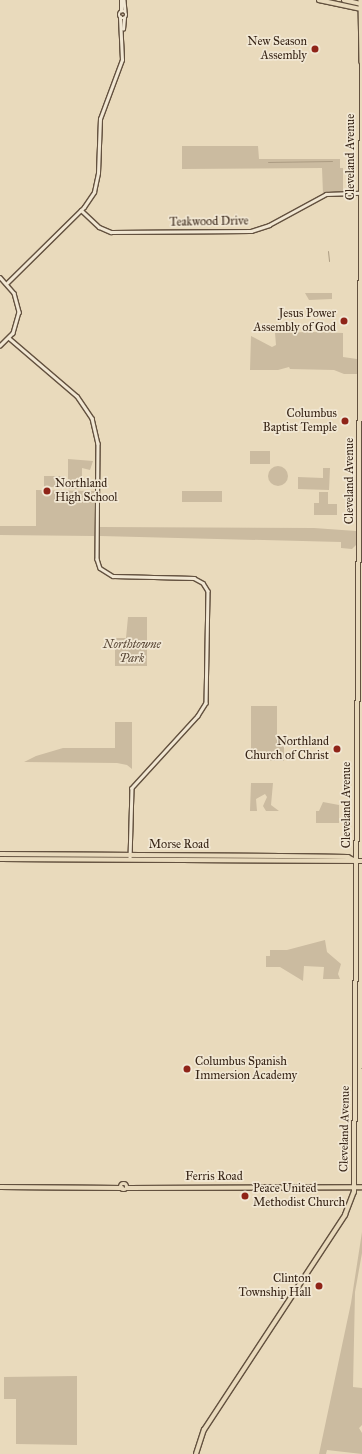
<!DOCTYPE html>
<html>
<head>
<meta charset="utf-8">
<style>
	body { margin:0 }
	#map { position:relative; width:362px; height:1454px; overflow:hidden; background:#e9dabc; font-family:"IM FELL Great Primer",serif }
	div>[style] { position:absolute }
	.green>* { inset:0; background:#cbbba0; transform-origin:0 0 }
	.round { border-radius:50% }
	.stream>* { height:1px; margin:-0.5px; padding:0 0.5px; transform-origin:0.5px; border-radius:0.5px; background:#ac9c83 }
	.roads { filter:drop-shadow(1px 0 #63513f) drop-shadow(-1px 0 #63513f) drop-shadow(0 1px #63513f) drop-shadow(0 -1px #63513f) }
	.minor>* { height:2.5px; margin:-1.25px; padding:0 1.25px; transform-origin:1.25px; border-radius:1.25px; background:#f1e7d3 }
	.minor>.ring { margin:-1.25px; padding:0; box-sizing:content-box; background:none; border:2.5px solid #f1e7d3; border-radius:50% }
	.major>* { height:3.5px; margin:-1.75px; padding:0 1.75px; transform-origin:1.75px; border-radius:1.75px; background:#e9dabc }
	.major>.ring { margin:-1.75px; padding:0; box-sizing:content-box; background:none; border:3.5px solid #e9dabc; border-radius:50% }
	.dots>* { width:11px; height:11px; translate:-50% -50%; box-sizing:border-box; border:2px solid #f1e7d3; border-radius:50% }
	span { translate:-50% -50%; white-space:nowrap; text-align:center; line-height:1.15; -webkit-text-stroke:3.5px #f1e7d3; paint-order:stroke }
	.poi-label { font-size:12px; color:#362315 }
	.right { translate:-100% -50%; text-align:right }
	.left { translate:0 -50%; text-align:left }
	.street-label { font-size:12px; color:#362315 }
	.park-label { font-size:12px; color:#5b4938; font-style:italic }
</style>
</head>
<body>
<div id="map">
	<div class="green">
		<i style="clip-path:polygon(182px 146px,258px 146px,259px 159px,340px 159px,340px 168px,343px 168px,343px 191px,323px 194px,322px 168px,182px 169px)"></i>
		<i style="clip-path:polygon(305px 293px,332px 293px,332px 299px,309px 300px)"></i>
		<i style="clip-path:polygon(309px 332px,343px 333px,343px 357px,357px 359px,357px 374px,344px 374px,334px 370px,290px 369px,289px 367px,278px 370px,250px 370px,251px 336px,272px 347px,276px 345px,275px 333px)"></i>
		<i style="left:250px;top:451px;width:20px;height:13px"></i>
		<i style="clip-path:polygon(68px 459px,93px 461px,90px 470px,82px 468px,82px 489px,68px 489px)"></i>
		<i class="round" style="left:268px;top:466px;width:20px;height:20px"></i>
		<i style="clip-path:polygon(323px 468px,330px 468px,329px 490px,298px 489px,298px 477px,323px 478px)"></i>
		<i style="left:44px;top:476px;width:20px;height:11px"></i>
		<i style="clip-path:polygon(36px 490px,95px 491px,94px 536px,0 535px,0 526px,36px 526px)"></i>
		<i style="left:182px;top:491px;width:40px;height:11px"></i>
		<i style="clip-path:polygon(319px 492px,328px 492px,328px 504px,337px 504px,337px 515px,314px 515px,314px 503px,319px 503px)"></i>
		<i style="clip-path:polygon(100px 527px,314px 528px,356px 531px,356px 545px,352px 549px,341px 548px,341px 542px,100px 536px)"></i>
		<i style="clip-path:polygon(128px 617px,147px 617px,147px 666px,115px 666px,115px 638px,126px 638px)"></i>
		<i style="clip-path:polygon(251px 706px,277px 706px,277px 736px,284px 737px,284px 761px,251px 760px)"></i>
		<i style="clip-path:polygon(115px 722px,132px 722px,132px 769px,127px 765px,117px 763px,24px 762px,36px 756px,63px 748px,115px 748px)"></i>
		<i style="clip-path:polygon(251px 783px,273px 783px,271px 805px,279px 811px,266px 811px,263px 806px,267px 797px,265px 794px,256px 799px,257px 811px,250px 811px)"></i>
		<i style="clip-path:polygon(323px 802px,339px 805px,339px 823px,316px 823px,316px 811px,319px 811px)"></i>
		<i style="clip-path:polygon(325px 940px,327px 952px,341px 964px,338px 974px,340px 979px,323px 979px,324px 967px,304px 966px,303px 981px,280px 967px,266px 967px,266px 956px,270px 956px,270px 950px,287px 950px)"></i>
		<i style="clip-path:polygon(362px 1232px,362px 1253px,355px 1292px,353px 1387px,362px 1388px,362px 1425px,359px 1428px,362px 1433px,362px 1454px,327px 1450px,326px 1454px,319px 1454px,351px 1303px)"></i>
		<i style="clip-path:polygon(77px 1376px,77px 1445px,16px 1444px,16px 1399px,4px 1399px,4px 1377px)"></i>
	</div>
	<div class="stream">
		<i style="left:268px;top:162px;width:64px;rotate:-0.9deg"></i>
		<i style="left:328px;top:251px;width:10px;rotate:84deg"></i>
		<i style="left:361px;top:1068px;width:1px"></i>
	</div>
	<div class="roads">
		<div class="minor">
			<i style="left:124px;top:0;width:11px;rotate:85deg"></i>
			<i style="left:121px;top:11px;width:11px;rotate:-90deg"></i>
			<i class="ring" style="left:119.5px;top:11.5px;width:4.5px;height:4.5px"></i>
			<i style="left:123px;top:29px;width:11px;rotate:-85deg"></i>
			<i style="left:81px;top:210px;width:25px;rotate:43deg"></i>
			<i style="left:99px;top:227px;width:13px;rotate:23deg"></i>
			<i style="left:111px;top:232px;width:140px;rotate:-0.4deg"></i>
			<i style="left:251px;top:231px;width:19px;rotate:-18deg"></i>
			<i style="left:269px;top:225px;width:65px;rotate:-28.5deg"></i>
			<i style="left:326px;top:194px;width:35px;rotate:-2deg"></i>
			<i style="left:0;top:277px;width:21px;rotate:49deg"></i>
			<i style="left:14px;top:293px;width:20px;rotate:75deg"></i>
			<i style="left:19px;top:312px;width:22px;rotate:106deg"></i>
			<i style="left:13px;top:333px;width:18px;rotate:135deg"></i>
			<i style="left:7px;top:283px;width:108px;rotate:-44.6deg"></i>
			<i style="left:84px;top:207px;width:18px;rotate:-56deg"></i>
			<i style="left:94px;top:192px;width:19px;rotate:-78deg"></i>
			<i style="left:98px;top:173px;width:54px;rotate:-87.9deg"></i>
			<i style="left:100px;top:119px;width:63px;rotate:-69.6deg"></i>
			<i style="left:122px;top:60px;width:43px;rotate:-92.7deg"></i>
			<i style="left:9px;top:338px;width:89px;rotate:40.5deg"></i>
			<i style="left:77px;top:396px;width:27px;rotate:56deg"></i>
			<i style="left:92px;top:418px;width:26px;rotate:77deg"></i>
			<i style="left:98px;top:443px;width:116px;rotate:90.5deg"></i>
			<i style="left:97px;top:559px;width:9px;rotate:72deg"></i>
			<i style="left:100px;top:568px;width:15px;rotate:32deg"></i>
			<i style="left:113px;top:576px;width:81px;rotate:1.4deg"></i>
			<i style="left:194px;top:578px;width:10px;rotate:29deg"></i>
			<i style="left:203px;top:583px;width:9px;rotate:58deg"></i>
			<i style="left:208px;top:591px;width:112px;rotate:91deg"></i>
			<i style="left:206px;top:703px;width:15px;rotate:122deg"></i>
			<i style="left:198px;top:716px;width:98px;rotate:132.5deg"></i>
			<i style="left:132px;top:788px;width:71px;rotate:91.6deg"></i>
		</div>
		<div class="major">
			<i style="left:319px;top:0;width:43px;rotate:12.1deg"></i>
			<i style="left:344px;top:0;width:18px;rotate:13deg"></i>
			<i style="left:361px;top:0;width:62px;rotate:89.1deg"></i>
			<i style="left:0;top:854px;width:281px;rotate:0.4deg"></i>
			<i style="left:281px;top:856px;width:67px;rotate:0.9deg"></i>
			<i style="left:348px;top:857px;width:9px;rotate:27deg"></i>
			<i style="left:0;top:859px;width:362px;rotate:0.3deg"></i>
			<i class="ring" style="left:121px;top:1184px;width:2.5px;height:2.5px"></i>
			<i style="left:0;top:1187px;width:122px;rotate:0.5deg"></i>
			<i style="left:127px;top:1188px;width:235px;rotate:-0.2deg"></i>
			<i style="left:196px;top:1454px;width:25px;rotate:-72deg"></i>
			<i style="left:204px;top:1430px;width:257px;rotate:-56.7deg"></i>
			<i style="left:345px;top:1215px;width:25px;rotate:-69deg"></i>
			<i style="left:354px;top:1192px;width:1131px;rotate:-89.59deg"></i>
		</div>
	</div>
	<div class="dots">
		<i style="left:315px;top:49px;background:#8f2418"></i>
		<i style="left:344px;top:321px;background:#8f2418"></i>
		<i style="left:345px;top:421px;background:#8f2418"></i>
		<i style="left:47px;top:491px;background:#8f2418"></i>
		<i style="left:337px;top:749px;background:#8f2418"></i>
		<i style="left:187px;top:1069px;background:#8f2418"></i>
		<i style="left:245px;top:1196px;background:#8f2418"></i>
		<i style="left:319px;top:1286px;background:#8f2418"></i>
	</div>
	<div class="poi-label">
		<span class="right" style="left:307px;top:49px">New Season<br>Assembly</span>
		<span class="right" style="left:336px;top:321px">Jesus Power<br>Assembly of God</span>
		<span class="right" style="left:337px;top:421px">Columbus<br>Baptist Temple</span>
		<span class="left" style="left:55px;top:491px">Northland<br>High School</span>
		<span class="right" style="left:329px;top:749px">Northland<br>Church of Christ</span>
		<span class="left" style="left:195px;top:1069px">Columbus Spanish<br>Immersion Academy</span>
		<span class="left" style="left:253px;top:1196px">Peace United<br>Methodist Church</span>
		<span class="right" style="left:311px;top:1286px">Clinton<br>Township Hall</span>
	</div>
	<div class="street-label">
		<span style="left:351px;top:157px;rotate:-90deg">Cleveland Avenue</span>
		<span style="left:209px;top:222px;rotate:-1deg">Teakwood Drive</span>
		<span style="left:350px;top:481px;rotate:-90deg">Cleveland Avenue</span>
		<span style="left:347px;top:805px;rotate:-90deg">Cleveland Avenue</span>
		<span style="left:179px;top:845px">Morse Road</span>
		<span style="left:345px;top:1129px;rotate:-89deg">Cleveland Avenue</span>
		<span style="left:214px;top:1177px">Ferris Road</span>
	</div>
	<div class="park-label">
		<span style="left:132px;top:652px">Northtowne<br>Park</span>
	</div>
</div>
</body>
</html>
